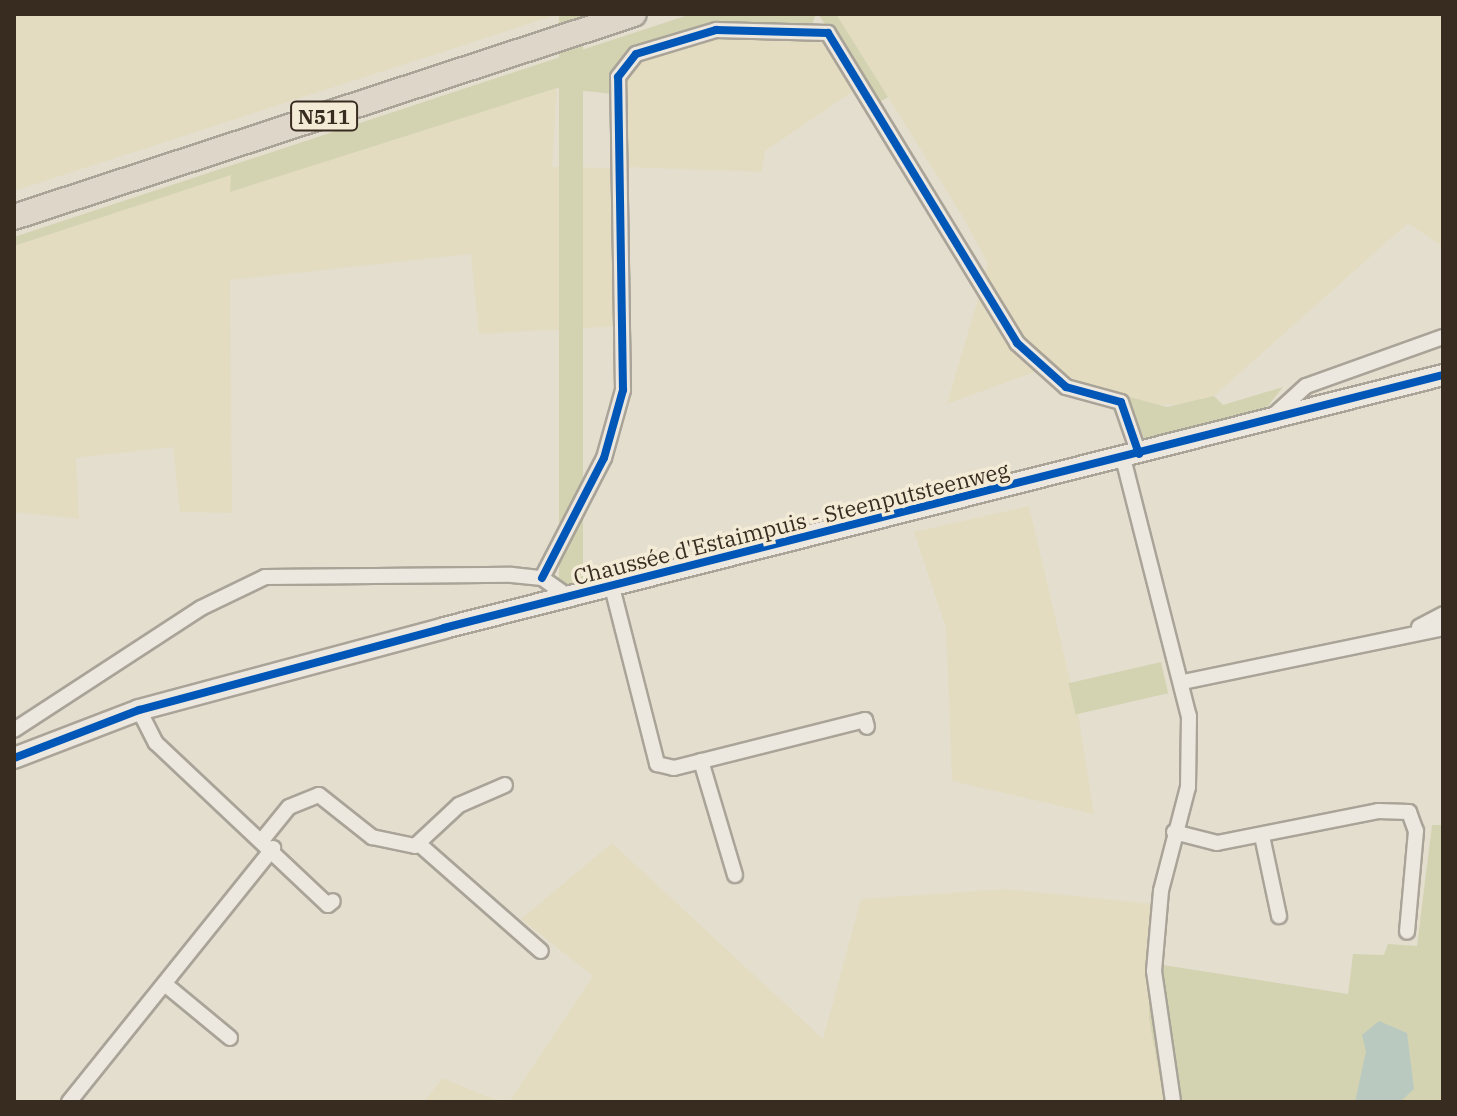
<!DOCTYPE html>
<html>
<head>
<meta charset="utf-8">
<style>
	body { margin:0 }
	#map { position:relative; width:1457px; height:1116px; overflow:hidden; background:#e4decf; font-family:"IBM Plex Serif",serif }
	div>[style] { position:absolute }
	.farmland>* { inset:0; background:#e3dcc0 }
	.green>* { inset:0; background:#d3d3b2; transform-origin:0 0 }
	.water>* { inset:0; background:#bac9c0 }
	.roads { filter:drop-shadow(2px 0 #a9a398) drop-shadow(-2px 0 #a9a398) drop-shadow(0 2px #a9a398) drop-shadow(0 -2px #a9a398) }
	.minor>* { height:14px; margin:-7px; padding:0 7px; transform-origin:7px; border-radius:7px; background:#ece8e0 }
	.secondary>* { height:20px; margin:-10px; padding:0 10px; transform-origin:10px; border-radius:10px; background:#ece8e0 }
	.trunk>* { height:24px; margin:-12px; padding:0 12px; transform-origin:12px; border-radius:12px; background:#ddd6c9 }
	.cycleway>* { height:8px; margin:-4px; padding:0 4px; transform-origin:4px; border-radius:4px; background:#0057b8 }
	span { translate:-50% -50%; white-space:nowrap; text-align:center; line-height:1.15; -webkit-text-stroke:7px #f4ebd6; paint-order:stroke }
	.shield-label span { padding:2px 6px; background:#f4ebd6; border:2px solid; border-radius:6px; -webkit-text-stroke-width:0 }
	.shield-label { font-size:20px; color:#382b20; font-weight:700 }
	.street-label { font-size:22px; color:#382b20 }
	.frame { position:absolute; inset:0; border:16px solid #382b20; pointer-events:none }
</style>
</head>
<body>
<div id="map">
	<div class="farmland">
		<i style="clip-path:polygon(14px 14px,559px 14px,14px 191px)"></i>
		<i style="clip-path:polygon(836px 14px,1443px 14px,1443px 247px,1408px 223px,1214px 396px,1196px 404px,1146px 405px,1073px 384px,1030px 353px,983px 280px,988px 264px,963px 217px)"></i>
		<i style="clip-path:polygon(726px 32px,819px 37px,858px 88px,765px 151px,762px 172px,624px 167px,620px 94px,630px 66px,642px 54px)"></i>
		<i style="clip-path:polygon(557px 88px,552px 167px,613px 168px,621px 326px,479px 334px,471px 254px,230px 280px,232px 513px,180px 512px,173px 447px,76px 458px,79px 519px,14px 512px,14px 246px,231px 175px,231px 191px)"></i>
		<i style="clip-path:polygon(980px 292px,1037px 371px,947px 404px)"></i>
		<i style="clip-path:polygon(1029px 506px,1078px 714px,1094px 814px,952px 781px,946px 628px,914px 532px)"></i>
		<i style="clip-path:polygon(612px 843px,823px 1039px,861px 899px,1007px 889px,1153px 904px,1164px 1102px,509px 1102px,593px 976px,521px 919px)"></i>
		<i style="clip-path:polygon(442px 1078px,501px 1102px,424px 1102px)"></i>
	</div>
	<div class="green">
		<i style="left:559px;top:14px;width:24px;height:573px"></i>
		<i style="clip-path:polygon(691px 14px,816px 14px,811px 27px,743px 22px,639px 46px,619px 60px,613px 94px,557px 88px,230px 192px,231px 175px,14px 246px,14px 237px)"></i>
		<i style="clip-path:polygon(818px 14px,836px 14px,888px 97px,878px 103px)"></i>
		<i style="clip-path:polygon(1283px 387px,1263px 412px,1145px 440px,1126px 396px,1167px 407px,1214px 396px,1223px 405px)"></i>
		<i style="left:1161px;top:662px;width:32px;height:95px;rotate:77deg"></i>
		<i style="clip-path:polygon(1432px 825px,1443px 825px,1443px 1102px,1164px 1102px,1149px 1018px,1150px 963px,1348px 994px,1353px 954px,1384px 955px,1388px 944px,1417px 946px)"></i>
	</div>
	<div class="water">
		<i style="clip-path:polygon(1379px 1021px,1407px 1033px,1414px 1089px,1400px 1102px,1355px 1102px,1366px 1051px,1362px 1035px)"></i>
	</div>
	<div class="roads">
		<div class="minor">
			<i style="left:1272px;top:417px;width:46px;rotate:-42.4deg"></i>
			<i style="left:1306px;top:386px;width:145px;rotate:-19.7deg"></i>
			<i style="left:1123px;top:458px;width:266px;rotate:75.7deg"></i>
			<i style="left:1189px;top:716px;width:71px;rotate:90.8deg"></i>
			<i style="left:1188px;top:787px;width:107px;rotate:104.6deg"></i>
			<i style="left:1161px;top:891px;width:80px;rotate:95deg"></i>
			<i style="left:1154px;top:971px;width:132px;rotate:81.7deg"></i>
			<i style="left:542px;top:578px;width:135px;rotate:-62.7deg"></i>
			<i style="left:604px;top:458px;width:71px;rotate:-74.4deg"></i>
			<i style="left:623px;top:390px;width:313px;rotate:-90.9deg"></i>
			<i style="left:618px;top:77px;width:29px;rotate:-52deg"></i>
			<i style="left:636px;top:54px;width:84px;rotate:-16.7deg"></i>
			<i style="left:716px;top:30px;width:112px;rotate:1.5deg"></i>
			<i style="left:828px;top:33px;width:363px;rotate:58.6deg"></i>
			<i style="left:1017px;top:343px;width:66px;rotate:41.9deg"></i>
			<i style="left:1066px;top:387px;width:57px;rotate:15.3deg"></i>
			<i style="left:1121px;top:402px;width:55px;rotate:70.9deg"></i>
			<i style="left:612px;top:587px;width:183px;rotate:75.7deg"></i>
			<i style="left:657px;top:764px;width:17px;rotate:13deg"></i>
			<i style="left:674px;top:768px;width:197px;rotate:-14.1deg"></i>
			<i style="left:865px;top:720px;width:7px;rotate:74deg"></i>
			<i style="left:1419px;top:627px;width:27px;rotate:-28deg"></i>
			<i style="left:1183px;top:682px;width:266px;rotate:-11.7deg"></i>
			<i style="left:139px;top:710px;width:37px;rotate:63deg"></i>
			<i style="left:156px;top:743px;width:236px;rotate:43.3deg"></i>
			<i style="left:328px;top:905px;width:6px;rotate:-39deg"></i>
			<i style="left:14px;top:730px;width:223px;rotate:-33.1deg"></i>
			<i style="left:201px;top:608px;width:71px;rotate:-25.8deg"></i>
			<i style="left:265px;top:577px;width:247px;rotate:-0.5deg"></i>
			<i style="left:512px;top:575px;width:30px;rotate:6deg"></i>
			<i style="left:542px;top:578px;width:33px;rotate:35deg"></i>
			<i style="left:701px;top:761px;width:119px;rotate:73.4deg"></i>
			<i style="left:1174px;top:832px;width:44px;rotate:14.3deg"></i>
			<i style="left:1217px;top:843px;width:164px;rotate:-11.2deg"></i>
			<i style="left:1378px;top:811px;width:31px;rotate:2deg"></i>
			<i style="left:1409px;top:812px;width:20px;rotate:70deg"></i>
			<i style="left:1416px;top:831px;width:101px;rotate:95.1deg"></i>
			<i style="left:1262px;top:836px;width:82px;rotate:78deg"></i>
			<i style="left:263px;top:839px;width:41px;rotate:-50.9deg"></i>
			<i style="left:289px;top:807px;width:32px;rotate:-22deg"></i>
			<i style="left:319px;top:795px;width:68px;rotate:38.4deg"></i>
			<i style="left:372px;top:837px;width:44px;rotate:11.8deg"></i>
			<i style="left:415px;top:846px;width:60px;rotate:-43deg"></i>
			<i style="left:459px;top:805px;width:50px;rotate:-23.5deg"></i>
			<i style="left:419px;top:844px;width:162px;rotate:41.3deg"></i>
			<i style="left:166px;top:985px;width:83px;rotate:39.6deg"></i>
			<i style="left:69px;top:1102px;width:326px;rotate:-51.2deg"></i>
		</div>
		<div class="secondary">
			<i style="left:14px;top:758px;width:134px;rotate:-21deg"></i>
			<i style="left:139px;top:710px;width:316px;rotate:-15deg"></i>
			<i style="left:444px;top:628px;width:1031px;rotate:-14.21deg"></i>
		</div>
		<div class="trunk">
			<i style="left:14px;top:217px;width:652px;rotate:-18.13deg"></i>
		</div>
	</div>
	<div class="cycleway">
		<i style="left:542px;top:578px;width:135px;rotate:-62.7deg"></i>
		<i style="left:604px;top:458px;width:71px;rotate:-74.4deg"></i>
		<i style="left:623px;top:390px;width:313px;rotate:-90.9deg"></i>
		<i style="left:618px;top:77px;width:29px;rotate:-52deg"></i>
		<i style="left:636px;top:54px;width:84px;rotate:-16.7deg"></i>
		<i style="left:716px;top:30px;width:112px;rotate:1.5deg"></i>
		<i style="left:828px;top:33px;width:363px;rotate:58.6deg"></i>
		<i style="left:1017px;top:343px;width:66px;rotate:41.9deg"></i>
		<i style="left:1066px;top:387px;width:57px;rotate:15.3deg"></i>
		<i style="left:1121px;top:402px;width:55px;rotate:70.9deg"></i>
		<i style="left:14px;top:758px;width:134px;rotate:-21deg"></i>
		<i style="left:139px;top:710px;width:316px;rotate:-15deg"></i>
		<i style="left:444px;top:628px;width:1031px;rotate:-14.21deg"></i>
	</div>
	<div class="shield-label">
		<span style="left:324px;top:116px">N511</span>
	</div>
	<div class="street-label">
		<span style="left:791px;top:523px;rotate:-14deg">Chaussée d'Estaimpuis - Steenputsteenweg</span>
	</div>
	<div class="frame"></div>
</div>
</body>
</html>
